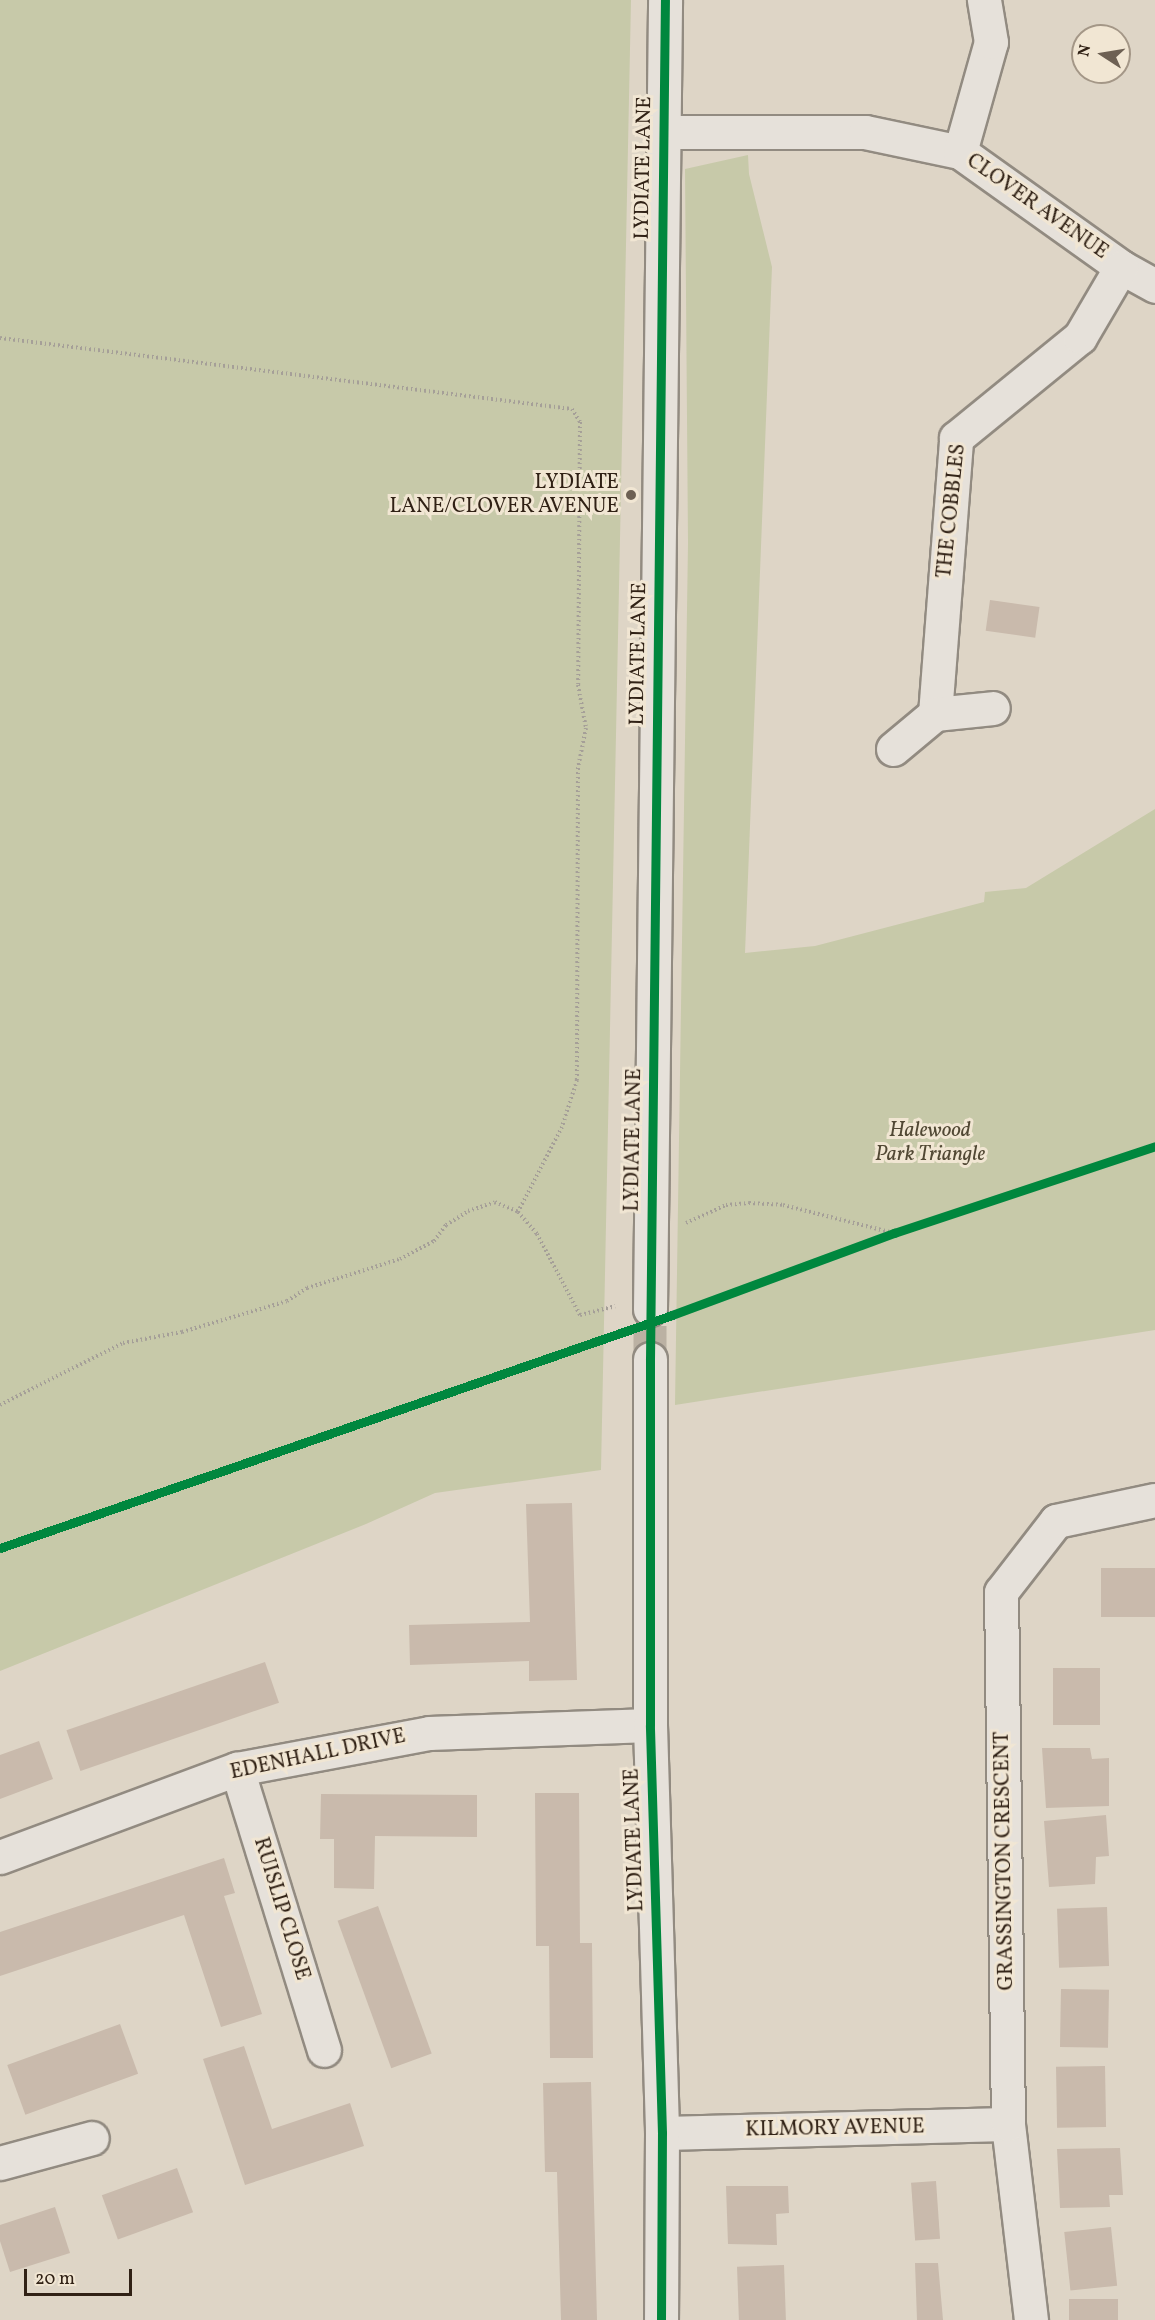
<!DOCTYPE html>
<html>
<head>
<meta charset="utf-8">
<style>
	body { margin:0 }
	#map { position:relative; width:1155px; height:2320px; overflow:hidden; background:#ded5c6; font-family:Vollkorn,serif }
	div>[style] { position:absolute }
	.green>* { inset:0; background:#c7c9a9 }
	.building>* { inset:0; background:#c9baac; transform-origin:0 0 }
	.tertiary-tunnel>* { height:33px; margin-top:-16.5px; transform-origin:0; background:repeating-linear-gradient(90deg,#bbb1a3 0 33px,transparent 0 49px) }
	.path>* { height:4px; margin-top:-2px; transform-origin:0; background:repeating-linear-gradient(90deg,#a59f98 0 1.5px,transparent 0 4.5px) }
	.roads { filter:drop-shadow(2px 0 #928b81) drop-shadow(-2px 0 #928b81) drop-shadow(0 2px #928b81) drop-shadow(0 -2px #928b81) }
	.minor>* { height:33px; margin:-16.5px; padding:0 16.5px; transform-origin:16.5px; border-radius:16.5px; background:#e6e1da }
	.tertiary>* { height:33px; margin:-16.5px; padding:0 16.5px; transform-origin:16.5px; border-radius:16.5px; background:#e6e1da }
	.cycleway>* { height:9px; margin:-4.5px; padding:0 4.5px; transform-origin:4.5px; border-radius:4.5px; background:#00873e }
	.dots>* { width:16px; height:16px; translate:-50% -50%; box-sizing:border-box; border:3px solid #f1e6d3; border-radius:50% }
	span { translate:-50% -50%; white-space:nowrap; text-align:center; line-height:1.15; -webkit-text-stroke:6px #f1e6d3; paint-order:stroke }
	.street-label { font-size:21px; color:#302115 }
	.poi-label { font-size:21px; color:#302115 }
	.right { translate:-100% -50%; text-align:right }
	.park-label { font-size:21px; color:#514834; font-style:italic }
	.north { position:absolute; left:1071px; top:24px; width:60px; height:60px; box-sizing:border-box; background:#f1e6d3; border:2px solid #a49787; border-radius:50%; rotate:282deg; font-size:16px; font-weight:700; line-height:24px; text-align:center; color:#302115 }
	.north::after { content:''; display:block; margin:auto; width:21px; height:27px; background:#6d6053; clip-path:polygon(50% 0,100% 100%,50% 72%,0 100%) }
	.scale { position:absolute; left:24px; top:2269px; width:108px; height:27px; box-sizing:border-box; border:3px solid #302115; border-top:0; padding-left:8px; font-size:18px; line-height:21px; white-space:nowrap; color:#302115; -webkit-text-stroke:4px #f1e6d3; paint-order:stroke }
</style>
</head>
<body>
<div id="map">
	<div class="green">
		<i style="clip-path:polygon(0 0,631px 0,601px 1470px,435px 1493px,366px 1524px,0 1671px)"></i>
		<i style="clip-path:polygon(748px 155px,749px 174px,772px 267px,745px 953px,815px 946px,984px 902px,985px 892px,1026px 888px,1155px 809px,1155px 1330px,675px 1405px,688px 543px,685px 169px)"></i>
	</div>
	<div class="building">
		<i style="left:990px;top:600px;width:50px;height:31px;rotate:8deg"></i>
		<i style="clip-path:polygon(572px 1503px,577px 1680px,529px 1681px,529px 1661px,410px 1665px,409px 1625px,530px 1622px,526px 1504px)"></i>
		<i style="left:1155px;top:1568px;width:49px;height:54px;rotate:90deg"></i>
		<i style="left:265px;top:1662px;width:43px;height:210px;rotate:71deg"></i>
		<i style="left:1053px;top:1668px;width:47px;height:57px"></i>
		<i style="clip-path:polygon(39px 1741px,53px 1779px,0 1799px,0 1755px)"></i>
		<i style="clip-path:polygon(1042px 1748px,1090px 1748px,1092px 1759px,1109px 1758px,1109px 1806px,1046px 1808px)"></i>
		<i style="clip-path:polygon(535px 1793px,579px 1793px,580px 1943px,592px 1943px,593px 2058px,550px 2058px,549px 1946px,536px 1946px)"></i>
		<i style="clip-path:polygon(321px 1794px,477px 1795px,477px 1837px,375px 1836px,374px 1889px,334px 1888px,334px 1839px,320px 1839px)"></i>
		<i style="clip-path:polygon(1106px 1815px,1109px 1856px,1096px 1857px,1095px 1884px,1049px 1887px,1044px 1821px)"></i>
		<i style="clip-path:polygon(224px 1858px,235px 1893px,224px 1896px,262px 2014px,221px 2027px,184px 1915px,0 1976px,0 1932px)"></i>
		<i style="left:378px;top:1906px;width:157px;height:43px;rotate:70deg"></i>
		<i style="left:1107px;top:1907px;width:59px;height:50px;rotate:88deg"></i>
		<i style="left:1061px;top:1989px;width:48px;height:58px;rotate:1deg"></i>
		<i style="left:120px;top:2024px;width:53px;height:120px;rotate:70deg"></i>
		<i style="clip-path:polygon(244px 2046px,272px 2129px,350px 2103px,364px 2146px,245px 2185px,203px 2059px)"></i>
		<i style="left:1105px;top:2066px;width:61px;height:49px;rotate:89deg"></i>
		<i style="clip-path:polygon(591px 2082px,597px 2320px,561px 2320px,557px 2172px,545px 2172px,543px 2083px)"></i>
		<i style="clip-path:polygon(1120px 2148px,1123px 2195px,1109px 2195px,1110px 2207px,1060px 2208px,1057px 2149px)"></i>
		<i style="left:177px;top:2168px;width:47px;height:80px;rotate:70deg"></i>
		<i style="left:936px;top:2181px;width:58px;height:25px;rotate:86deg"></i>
		<i style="clip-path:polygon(726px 2186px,788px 2186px,789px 2213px,776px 2214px,777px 2245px,728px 2244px)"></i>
		<i style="clip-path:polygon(55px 2207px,70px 2253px,10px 2272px,0 2241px,0 2225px)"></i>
		<i style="left:1111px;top:2227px;width:59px;height:47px;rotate:84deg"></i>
		<i style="clip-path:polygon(915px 2263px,938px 2263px,943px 2320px,917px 2320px)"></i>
		<i style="left:784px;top:2265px;width:55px;height:47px;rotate:88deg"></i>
		<i style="left:1069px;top:2299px;width:49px;height:21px"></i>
	</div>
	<div class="tertiary-tunnel">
		<i style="left:650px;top:1359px;width:50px;rotate:-90deg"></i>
	</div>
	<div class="path">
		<i style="left:0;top:338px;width:576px;rotate:7.08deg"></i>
		<i style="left:572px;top:409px;width:15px;rotate:58deg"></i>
		<i style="left:580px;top:422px;width:263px;rotate:90.4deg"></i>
		<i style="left:578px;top:685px;width:44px;rotate:79.5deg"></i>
		<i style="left:586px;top:728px;width:41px;rotate:101.3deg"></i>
		<i style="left:578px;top:768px;width:312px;rotate:90.2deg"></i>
		<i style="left:577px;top:1080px;width:49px;rotate:107.7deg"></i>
		<i style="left:562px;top:1127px;width:96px;rotate:117.4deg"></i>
		<i style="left:686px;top:1223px;width:44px;rotate:-24.2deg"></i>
		<i style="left:726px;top:1205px;width:23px;rotate:-5deg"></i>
		<i style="left:749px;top:1203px;width:34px;rotate:3deg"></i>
		<i style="left:783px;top:1205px;width:114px;rotate:14.2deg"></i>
		<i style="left:0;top:1405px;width:138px;rotate:-26.8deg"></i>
		<i style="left:123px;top:1343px;width:60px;rotate:-10.6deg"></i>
		<i style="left:182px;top:1332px;width:109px;rotate:-16.4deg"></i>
		<i style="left:287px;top:1301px;width:24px;rotate:-33deg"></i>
		<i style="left:307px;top:1288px;width:97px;rotate:-17.3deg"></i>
		<i style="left:400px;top:1259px;width:38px;rotate:-28deg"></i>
		<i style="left:434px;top:1241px;width:20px;rotate:-53deg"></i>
		<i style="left:446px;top:1225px;width:26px;rotate:-32deg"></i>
		<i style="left:468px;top:1211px;width:28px;rotate:-18deg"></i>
		<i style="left:495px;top:1202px;width:25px;rotate:23deg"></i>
		<i style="left:518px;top:1212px;width:29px;rotate:49deg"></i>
		<i style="left:537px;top:1234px;width:92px;rotate:62deg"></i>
		<i style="left:580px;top:1315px;width:36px;rotate:-14deg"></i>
	</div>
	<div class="roads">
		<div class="minor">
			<i style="left:662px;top:132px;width:203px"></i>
			<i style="left:865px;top:132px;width:97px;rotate:11.9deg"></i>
			<i style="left:960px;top:152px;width:198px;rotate:35.5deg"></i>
			<i style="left:1121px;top:267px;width:39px;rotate:29deg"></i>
			<i style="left:960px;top:152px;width:114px;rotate:-74.3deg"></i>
			<i style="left:991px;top:42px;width:43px;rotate:-99.5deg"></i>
			<i style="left:935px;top:714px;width:277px;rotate:-85.6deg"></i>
			<i style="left:956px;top:438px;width:160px;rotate:-39.2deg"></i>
			<i style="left:1080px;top:337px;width:81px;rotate:-59.6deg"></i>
			<i style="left:893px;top:749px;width:55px;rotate:-39.8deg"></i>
			<i style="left:935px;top:714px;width:58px;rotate:-5.9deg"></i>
			<i style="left:237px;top:1769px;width:294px;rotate:72.8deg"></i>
			<i style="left:0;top:1857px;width:253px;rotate:-20.4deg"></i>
			<i style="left:237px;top:1769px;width:195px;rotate:-10.6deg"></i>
			<i style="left:429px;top:1733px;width:221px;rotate:-2.1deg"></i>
			<i style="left:662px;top:2133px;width:346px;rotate:-1.5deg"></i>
			<i style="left:0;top:2163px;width:95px;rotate:-15.2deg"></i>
			<i style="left:1031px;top:2320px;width:197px;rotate:-96.7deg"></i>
			<i style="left:1008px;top:2124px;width:532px;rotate:-90.75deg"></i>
			<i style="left:1001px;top:1592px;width:90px;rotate:-52.2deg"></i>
			<i style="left:1056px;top:1521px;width:101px;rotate:-12deg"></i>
		</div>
		<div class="tertiary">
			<i style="left:650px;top:1309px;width:1309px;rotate:-89.34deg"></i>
			<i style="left:650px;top:1359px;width:366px;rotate:90deg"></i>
			<i style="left:650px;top:1725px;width:408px;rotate:88.3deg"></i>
			<i style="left:662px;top:2133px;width:187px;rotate:90.3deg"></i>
		</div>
	</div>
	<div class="cycleway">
		<i style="left:0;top:1548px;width:711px;rotate:-19.12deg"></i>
		<i style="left:672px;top:1315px;width:237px;rotate:-20.3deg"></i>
		<i style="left:894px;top:1233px;width:275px;rotate:-18.4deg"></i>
		<i style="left:661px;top:2320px;width:187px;rotate:-89.7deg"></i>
		<i style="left:662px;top:2133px;width:408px;rotate:-91.7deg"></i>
		<i style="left:650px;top:1725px;width:366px;rotate:-90deg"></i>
		<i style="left:650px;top:1359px;width:1359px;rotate:-89.37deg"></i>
	</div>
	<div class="dots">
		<i style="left:631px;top:495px;background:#6d6053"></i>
	</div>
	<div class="street-label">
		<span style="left:644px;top:168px;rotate:-89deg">LYDIATE LANE</span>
		<span style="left:1037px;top:207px;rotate:35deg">CLOVER AVENUE</span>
		<span style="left:952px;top:511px;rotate:-84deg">THE COBBLES</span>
		<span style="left:639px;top:654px;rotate:-89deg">LYDIATE LANE</span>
		<span style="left:634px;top:1140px;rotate:-89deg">LYDIATE LANE</span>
		<span style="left:318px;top:1755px;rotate:-12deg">EDENHALL DRIVE</span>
		<span style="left:635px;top:1840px;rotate:-92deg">LYDIATE LANE</span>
		<span style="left:1005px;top:1861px;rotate:-91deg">GRASSINGTON CRESCENT</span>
		<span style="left:281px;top:1909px;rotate:73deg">RUISLIP CLOSE</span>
		<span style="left:835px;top:2129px;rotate:-1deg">KILMORY AVENUE</span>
	</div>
	<div class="poi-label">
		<span class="right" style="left:619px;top:495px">LYDIATE<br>LANE/CLOVER AVENUE</span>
	</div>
	<div class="park-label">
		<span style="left:930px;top:1143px">Halewood<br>Park Triangle</span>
	</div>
	<div class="north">N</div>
	<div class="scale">20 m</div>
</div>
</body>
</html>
